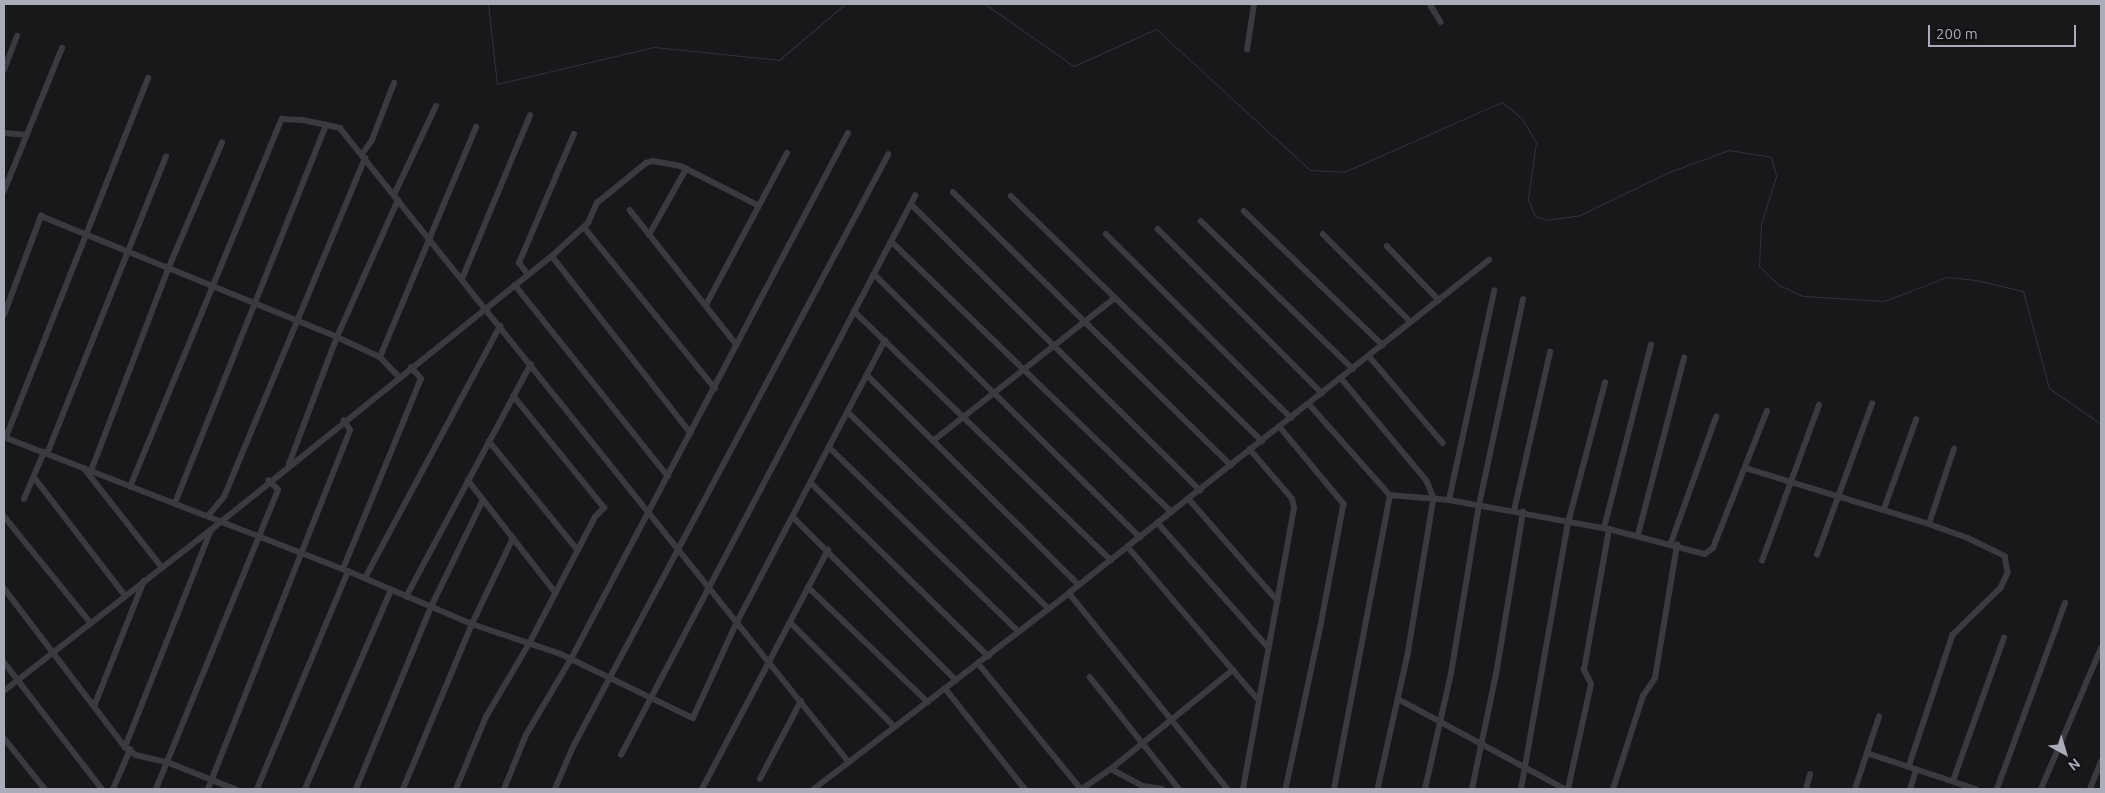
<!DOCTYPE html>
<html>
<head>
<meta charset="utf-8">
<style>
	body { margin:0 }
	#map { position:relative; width:2105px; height:793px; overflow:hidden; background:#181719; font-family:Ubuntu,sans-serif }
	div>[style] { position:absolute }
	.stream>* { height:1px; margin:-0.5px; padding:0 0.5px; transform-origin:0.5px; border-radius:0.5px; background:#2d343d }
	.minor>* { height:5.5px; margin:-2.75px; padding:0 2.75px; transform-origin:2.75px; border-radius:2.75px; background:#3a3a40 }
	span { translate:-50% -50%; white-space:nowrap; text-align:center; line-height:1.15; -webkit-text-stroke:4px #121214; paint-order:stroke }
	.frame { position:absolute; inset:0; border:5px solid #aaacb9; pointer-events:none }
	.north { position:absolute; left:2040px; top:728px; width:50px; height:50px; -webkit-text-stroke:4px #121214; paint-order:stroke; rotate:141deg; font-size:14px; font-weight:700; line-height:20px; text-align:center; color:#aaacb9 }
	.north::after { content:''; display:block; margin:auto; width:18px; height:22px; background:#aaacb9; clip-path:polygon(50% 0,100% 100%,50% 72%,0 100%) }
	.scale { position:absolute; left:1928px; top:25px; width:148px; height:22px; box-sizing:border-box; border:2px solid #aaacb9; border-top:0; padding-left:6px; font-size:15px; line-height:18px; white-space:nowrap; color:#aaacb9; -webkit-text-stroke:4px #121214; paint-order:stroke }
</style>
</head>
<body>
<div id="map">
	<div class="stream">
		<i style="left:488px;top:4px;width:81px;rotate:83.6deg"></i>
		<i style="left:497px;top:84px;width:161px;rotate:-13.3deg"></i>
		<i style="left:654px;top:47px;width:126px;rotate:5.9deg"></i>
		<i style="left:779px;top:60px;width:87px;rotate:-40.3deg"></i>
		<i style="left:985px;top:4px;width:108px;rotate:34.9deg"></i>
		<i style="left:1074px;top:66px;width:90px;rotate:-24.3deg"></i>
		<i style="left:1156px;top:29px;width:209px;rotate:42.5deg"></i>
		<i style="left:1310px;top:170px;width:34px;rotate:3deg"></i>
		<i style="left:1344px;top:172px;width:173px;rotate:-23.9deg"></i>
		<i style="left:1502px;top:102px;width:26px;rotate:40deg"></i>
		<i style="left:1522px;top:119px;width:27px;rotate:59deg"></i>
		<i style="left:1536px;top:142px;width:58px;rotate:98deg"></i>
		<i style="left:1528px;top:199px;width:18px;rotate:68deg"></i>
		<i style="left:1535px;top:216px;width:12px;rotate:20deg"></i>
		<i style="left:1546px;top:220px;width:34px;rotate:-8deg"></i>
		<i style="left:1580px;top:215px;width:99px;rotate:-25.8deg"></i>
		<i style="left:1669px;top:172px;width:64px;rotate:-20.1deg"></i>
		<i style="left:1729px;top:150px;width:43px;rotate:9.5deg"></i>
		<i style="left:1771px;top:157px;width:20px;rotate:75deg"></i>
		<i style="left:1776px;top:176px;width:50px;rotate:107.4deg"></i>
		<i style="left:1761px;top:224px;width:42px;rotate:92.7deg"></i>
		<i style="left:1759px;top:266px;width:28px;rotate:44deg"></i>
		<i style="left:1779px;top:285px;width:26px;rotate:25deg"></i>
		<i style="left:1803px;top:296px;width:81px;rotate:3.5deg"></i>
		<i style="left:1884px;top:301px;width:67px;rotate:-20.9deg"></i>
		<i style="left:1947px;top:277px;width:29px;rotate:6deg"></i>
		<i style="left:1976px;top:280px;width:48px;rotate:13.2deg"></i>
		<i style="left:2023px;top:291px;width:100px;rotate:75deg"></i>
		<i style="left:2049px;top:388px;width:63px;rotate:34.7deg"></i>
	</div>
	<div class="minor">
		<i style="left:1430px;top:4px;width:21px;rotate:59deg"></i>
		<i style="left:1247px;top:50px;width:47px;rotate:-81.3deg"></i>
		<i style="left:4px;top:70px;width:36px;rotate:-69deg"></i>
		<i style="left:4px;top:133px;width:21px;rotate:5deg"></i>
		<i style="left:362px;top:154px;width:17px;rotate:-54deg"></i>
		<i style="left:372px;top:140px;width:61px;rotate:-68.9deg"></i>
		<i style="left:4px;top:191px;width:154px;rotate:-67.9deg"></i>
		<i style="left:953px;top:192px;width:390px;rotate:44.5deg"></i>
		<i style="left:394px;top:195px;width:98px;rotate:-64.7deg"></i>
		<i style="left:1011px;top:196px;width:351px;rotate:44.3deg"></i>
		<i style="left:911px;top:204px;width:407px;rotate:44.7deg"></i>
		<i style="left:630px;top:210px;width:172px;rotate:51.6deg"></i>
		<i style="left:1244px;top:211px;width:193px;rotate:44deg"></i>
		<i style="left:1201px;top:221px;width:212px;rotate:44.2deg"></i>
		<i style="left:584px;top:227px;width:208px;rotate:50.9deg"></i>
		<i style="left:1158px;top:229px;width:232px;rotate:45deg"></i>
		<i style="left:1106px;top:234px;width:261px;rotate:44.8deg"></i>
		<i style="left:1323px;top:234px;width:124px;rotate:45deg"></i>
		<i style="left:649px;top:235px;width:76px;rotate:-60.7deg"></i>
		<i style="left:891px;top:241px;width:390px;rotate:44deg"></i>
		<i style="left:1387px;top:246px;width:75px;rotate:46.1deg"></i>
		<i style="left:552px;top:256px;width:225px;rotate:51.9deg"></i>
		<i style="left:874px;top:274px;width:374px;rotate:44.7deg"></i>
		<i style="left:528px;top:275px;width:15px;rotate:-127deg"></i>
		<i style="left:519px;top:263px;width:140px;rotate:-66.9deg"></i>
		<i style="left:462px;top:279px;width:177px;rotate:-67.4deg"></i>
		<i style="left:515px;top:285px;width:245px;rotate:51.3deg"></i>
		<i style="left:706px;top:305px;width:172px;rotate:-61.9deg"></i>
		<i style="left:854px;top:311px;width:358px;rotate:44.1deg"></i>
		<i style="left:4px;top:315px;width:106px;rotate:-69.5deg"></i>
		<i style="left:41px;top:216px;width:320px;rotate:22.2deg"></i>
		<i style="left:337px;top:337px;width:47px;rotate:24.9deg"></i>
		<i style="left:380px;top:357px;width:28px;rotate:46deg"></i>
		<i style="left:1369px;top:356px;width:114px;rotate:49.6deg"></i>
		<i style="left:380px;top:357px;width:249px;rotate:-67.3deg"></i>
		<i style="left:867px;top:375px;width:298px;rotate:44.7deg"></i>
		<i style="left:1341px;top:378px;width:134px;rotate:50.1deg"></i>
		<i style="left:1427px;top:481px;width:18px;rotate:68deg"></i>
		<i style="left:1434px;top:498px;width:159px;rotate:99.4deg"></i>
		<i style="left:1408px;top:655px;width:137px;rotate:102.6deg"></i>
		<i style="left:1309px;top:404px;width:122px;rotate:48.3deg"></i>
		<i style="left:1390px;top:495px;width:59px;rotate:4.8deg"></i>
		<i style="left:1449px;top:500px;width:163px;rotate:10.3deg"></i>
		<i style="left:1609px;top:529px;width:99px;rotate:14.6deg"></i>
		<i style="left:1705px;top:554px;width:10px;rotate:-37deg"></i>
		<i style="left:1713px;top:548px;width:147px;rotate:-68.5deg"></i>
		<i style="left:848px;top:412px;width:281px;rotate:44.4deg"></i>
		<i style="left:1280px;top:427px;width:100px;rotate:50.3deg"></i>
		<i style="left:1344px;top:504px;width:124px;rotate:100.7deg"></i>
		<i style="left:1321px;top:626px;width:167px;rotate:102.1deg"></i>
		<i style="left:4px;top:437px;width:369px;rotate:21.3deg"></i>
		<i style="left:348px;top:571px;width:135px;rotate:23.1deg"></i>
		<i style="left:472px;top:624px;width:94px;rotate:18.6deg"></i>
		<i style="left:561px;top:654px;width:147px;rotate:25.9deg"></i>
		<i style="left:693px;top:718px;width:106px;rotate:-65.4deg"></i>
		<i style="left:737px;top:622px;width:318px;rotate:-62.3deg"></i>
		<i style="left:6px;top:437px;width:386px;rotate:-68.4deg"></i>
		<i style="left:489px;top:441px;width:141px;rotate:50.8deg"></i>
		<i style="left:933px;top:441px;width:231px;rotate:-38.2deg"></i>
		<i style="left:829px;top:447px;width:265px;rotate:44.2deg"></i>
		<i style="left:47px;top:454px;width:320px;rotate:-68.2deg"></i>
		<i style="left:289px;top:464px;width:136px;rotate:-69.3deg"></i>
		<i style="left:337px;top:337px;width:150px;rotate:-66deg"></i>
		<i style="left:84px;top:468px;width:126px;rotate:51.8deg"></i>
		<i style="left:1745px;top:468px;width:192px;rotate:16.9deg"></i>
		<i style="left:1929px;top:524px;width:41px;rotate:19.7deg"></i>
		<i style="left:1968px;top:538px;width:41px;rotate:25.9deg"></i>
		<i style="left:2005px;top:556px;width:17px;rotate:80deg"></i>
		<i style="left:2008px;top:573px;width:17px;rotate:115deg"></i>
		<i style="left:2001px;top:588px;width:67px;rotate:135.6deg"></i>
		<i style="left:1953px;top:635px;width:139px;rotate:108.4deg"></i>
		<i style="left:91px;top:471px;width:218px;rotate:-69.1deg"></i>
		<i style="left:169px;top:267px;width:135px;rotate:-66.9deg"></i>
		<i style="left:34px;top:477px;width:149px;rotate:52.4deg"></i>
		<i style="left:468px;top:480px;width:143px;rotate:52.1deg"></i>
		<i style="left:811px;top:483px;width:248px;rotate:44.3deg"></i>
		<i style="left:130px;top:487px;width:398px;rotate:-67.6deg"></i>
		<i style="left:282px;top:119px;width:21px;rotate:3deg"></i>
		<i style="left:303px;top:120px;width:38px;rotate:12deg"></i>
		<i style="left:340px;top:128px;width:813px;rotate:51.24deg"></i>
		<i style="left:24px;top:499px;width:51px;rotate:-66.9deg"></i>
		<i style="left:1189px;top:499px;width:135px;rotate:48.9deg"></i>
		<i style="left:1449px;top:500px;width:214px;rotate:-77.8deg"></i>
		<i style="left:175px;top:503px;width:407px;rotate:-68.2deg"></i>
		<i style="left:1884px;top:509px;width:95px;rotate:-70.2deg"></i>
		<i style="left:1514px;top:511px;width:163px;rotate:-77.2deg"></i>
		<i style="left:4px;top:516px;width:136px;rotate:50.9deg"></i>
		<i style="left:208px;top:516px;width:25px;rotate:-50deg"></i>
		<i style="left:224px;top:497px;width:367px;rotate:-67.4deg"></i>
		<i style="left:793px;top:517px;width:231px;rotate:45deg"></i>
		<i style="left:1158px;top:523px;width:167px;rotate:48.4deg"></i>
		<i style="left:1929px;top:524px;width:79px;rotate:-71.6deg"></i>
		<i style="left:1604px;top:528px;width:189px;rotate:-75.6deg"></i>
		<i style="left:1638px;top:535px;width:183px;rotate:-75.4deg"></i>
		<i style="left:1671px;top:543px;width:134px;rotate:-70.3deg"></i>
		<i style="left:1128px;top:547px;width:200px;rotate:49.5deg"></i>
		<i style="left:1817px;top:555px;width:161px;rotate:-70deg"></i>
		<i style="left:1762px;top:561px;width:166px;rotate:-69.9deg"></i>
		<i style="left:343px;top:569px;width:205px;rotate:-67.7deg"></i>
		<i style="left:421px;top:379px;width:15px;rotate:-132deg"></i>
		<i style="left:365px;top:578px;width:286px;rotate:-61.8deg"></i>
		<i style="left:808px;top:587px;width:166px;rotate:43.8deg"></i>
		<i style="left:4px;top:588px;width:200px;rotate:52.7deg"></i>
		<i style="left:125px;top:747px;width:14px;rotate:36deg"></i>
		<i style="left:136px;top:755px;width:32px;rotate:13deg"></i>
		<i style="left:167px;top:762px;width:73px;rotate:21.7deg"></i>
		<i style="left:1069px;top:593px;width:252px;rotate:51deg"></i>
		<i style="left:406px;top:597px;width:264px;rotate:-61.8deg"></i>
		<i style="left:790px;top:622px;width:148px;rotate:45deg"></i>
		<i style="left:4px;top:662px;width:160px;rotate:52.3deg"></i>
		<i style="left:978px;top:663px;width:163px;rotate:50.7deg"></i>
		<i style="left:1090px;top:677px;width:143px;rotate:51.5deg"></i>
		<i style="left:945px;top:688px;width:129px;rotate:51.6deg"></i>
		<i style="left:4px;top:691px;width:262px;rotate:-37.9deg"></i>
		<i style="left:211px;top:530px;width:437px;rotate:-38.8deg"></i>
		<i style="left:552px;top:256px;width:49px;rotate:-42.5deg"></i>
		<i style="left:588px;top:223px;width:22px;rotate:-66deg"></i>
		<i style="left:597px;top:203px;width:63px;rotate:-39.2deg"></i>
		<i style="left:646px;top:163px;width:7px;rotate:-16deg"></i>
		<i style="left:653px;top:161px;width:28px;rotate:10deg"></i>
		<i style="left:681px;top:166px;width:86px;rotate:26.9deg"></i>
		<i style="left:1398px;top:699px;width:190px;rotate:28.3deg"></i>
		<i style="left:95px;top:704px;width:132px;rotate:-68.3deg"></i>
		<i style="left:4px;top:738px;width:65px;rotate:51.2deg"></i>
		<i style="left:125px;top:747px;width:233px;rotate:-68.4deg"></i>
		<i style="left:1867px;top:753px;width:115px;rotate:18.3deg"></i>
		<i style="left:621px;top:755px;width:632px;rotate:-62.26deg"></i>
		<i style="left:1111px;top:769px;width:157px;rotate:-39.1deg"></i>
		<i style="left:760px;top:779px;width:88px;rotate:-62.3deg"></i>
		<i style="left:1953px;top:781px;width:152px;rotate:-70.4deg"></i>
		<i style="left:113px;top:789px;width:43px;rotate:-66.4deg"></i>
		<i style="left:156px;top:789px;width:323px;rotate:-67.8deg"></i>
		<i style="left:278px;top:490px;width:13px;rotate:-135deg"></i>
		<i style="left:208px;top:789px;width:386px;rotate:-68.4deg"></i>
		<i style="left:350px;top:430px;width:11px;rotate:-124deg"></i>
		<i style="left:257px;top:789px;width:236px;rotate:-67.3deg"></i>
		<i style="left:305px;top:789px;width:217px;rotate:-66.6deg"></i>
		<i style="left:356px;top:789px;width:197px;rotate:-67.6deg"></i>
		<i style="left:431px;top:607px;width:119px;rotate:-64.1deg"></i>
		<i style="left:403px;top:789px;width:179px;rotate:-67.3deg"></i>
		<i style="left:472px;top:624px;width:95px;rotate:-64.5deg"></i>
		<i style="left:456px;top:789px;width:78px;rotate:-67.4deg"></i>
		<i style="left:486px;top:717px;width:87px;rotate:-59.6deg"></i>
		<i style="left:530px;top:642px;width:141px;rotate:-62.5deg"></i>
		<i style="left:595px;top:517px;width:13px;rotate:-45deg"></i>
		<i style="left:604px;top:508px;width:144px;rotate:-129.1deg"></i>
		<i style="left:504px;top:789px;width:58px;rotate:-67.8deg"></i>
		<i style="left:526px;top:735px;width:88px;rotate:-59.4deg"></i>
		<i style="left:571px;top:659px;width:594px;rotate:-62.23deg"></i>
		<i style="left:555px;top:789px;width:46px;rotate:-66.8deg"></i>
		<i style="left:573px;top:747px;width:671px;rotate:-61.98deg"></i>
		<i style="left:702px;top:789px;width:270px;rotate:-62.2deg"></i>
		<i style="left:814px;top:789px;width:322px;rotate:-37.5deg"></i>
		<i style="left:1069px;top:593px;width:536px;rotate:-38.41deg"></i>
		<i style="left:1082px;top:789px;width:35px;rotate:-35deg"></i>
		<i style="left:1111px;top:769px;width:36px;rotate:28deg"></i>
		<i style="left:1143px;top:786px;width:19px;rotate:9deg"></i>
		<i style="left:1243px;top:789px;width:286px;rotate:-79.7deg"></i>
		<i style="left:1294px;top:508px;width:9px;rotate:-103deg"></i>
		<i style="left:1292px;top:499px;width:65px;rotate:-130.6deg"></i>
		<i style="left:1334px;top:789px;width:299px;rotate:-79.2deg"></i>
		<i style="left:1425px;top:789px;width:118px;rotate:-77.3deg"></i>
		<i style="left:1451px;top:674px;width:171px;rotate:-80.6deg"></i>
		<i style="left:1479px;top:505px;width:210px;rotate:-77.9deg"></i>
		<i style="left:1472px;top:789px;width:123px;rotate:-78.2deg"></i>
		<i style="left:1497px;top:669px;width:159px;rotate:-80.6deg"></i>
		<i style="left:1521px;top:789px;width:270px;rotate:-80deg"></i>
		<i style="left:1568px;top:523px;width:145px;rotate:-75.2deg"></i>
		<i style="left:1568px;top:789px;width:107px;rotate:-77.6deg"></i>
		<i style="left:1591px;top:684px;width:16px;rotate:-117deg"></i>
		<i style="left:1584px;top:670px;width:143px;rotate:-79.9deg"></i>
		<i style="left:1613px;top:789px;width:98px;rotate:-72.1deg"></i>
		<i style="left:1643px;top:696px;width:22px;rotate:-56deg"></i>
		<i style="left:1655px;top:678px;width:135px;rotate:-80.6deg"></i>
		<i style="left:1806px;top:789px;width:15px;rotate:-74deg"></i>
		<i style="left:1855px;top:789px;width:76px;rotate:-71.6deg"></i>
		<i style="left:1910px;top:789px;width:20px;rotate:-72deg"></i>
		<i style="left:1997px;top:789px;width:198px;rotate:-69.9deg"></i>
		<i style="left:2041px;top:789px;width:153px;rotate:-66.9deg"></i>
		<i style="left:2090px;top:789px;width:29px;rotate:-68deg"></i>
	</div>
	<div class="frame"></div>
	<div class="north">N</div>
	<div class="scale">200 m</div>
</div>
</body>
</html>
